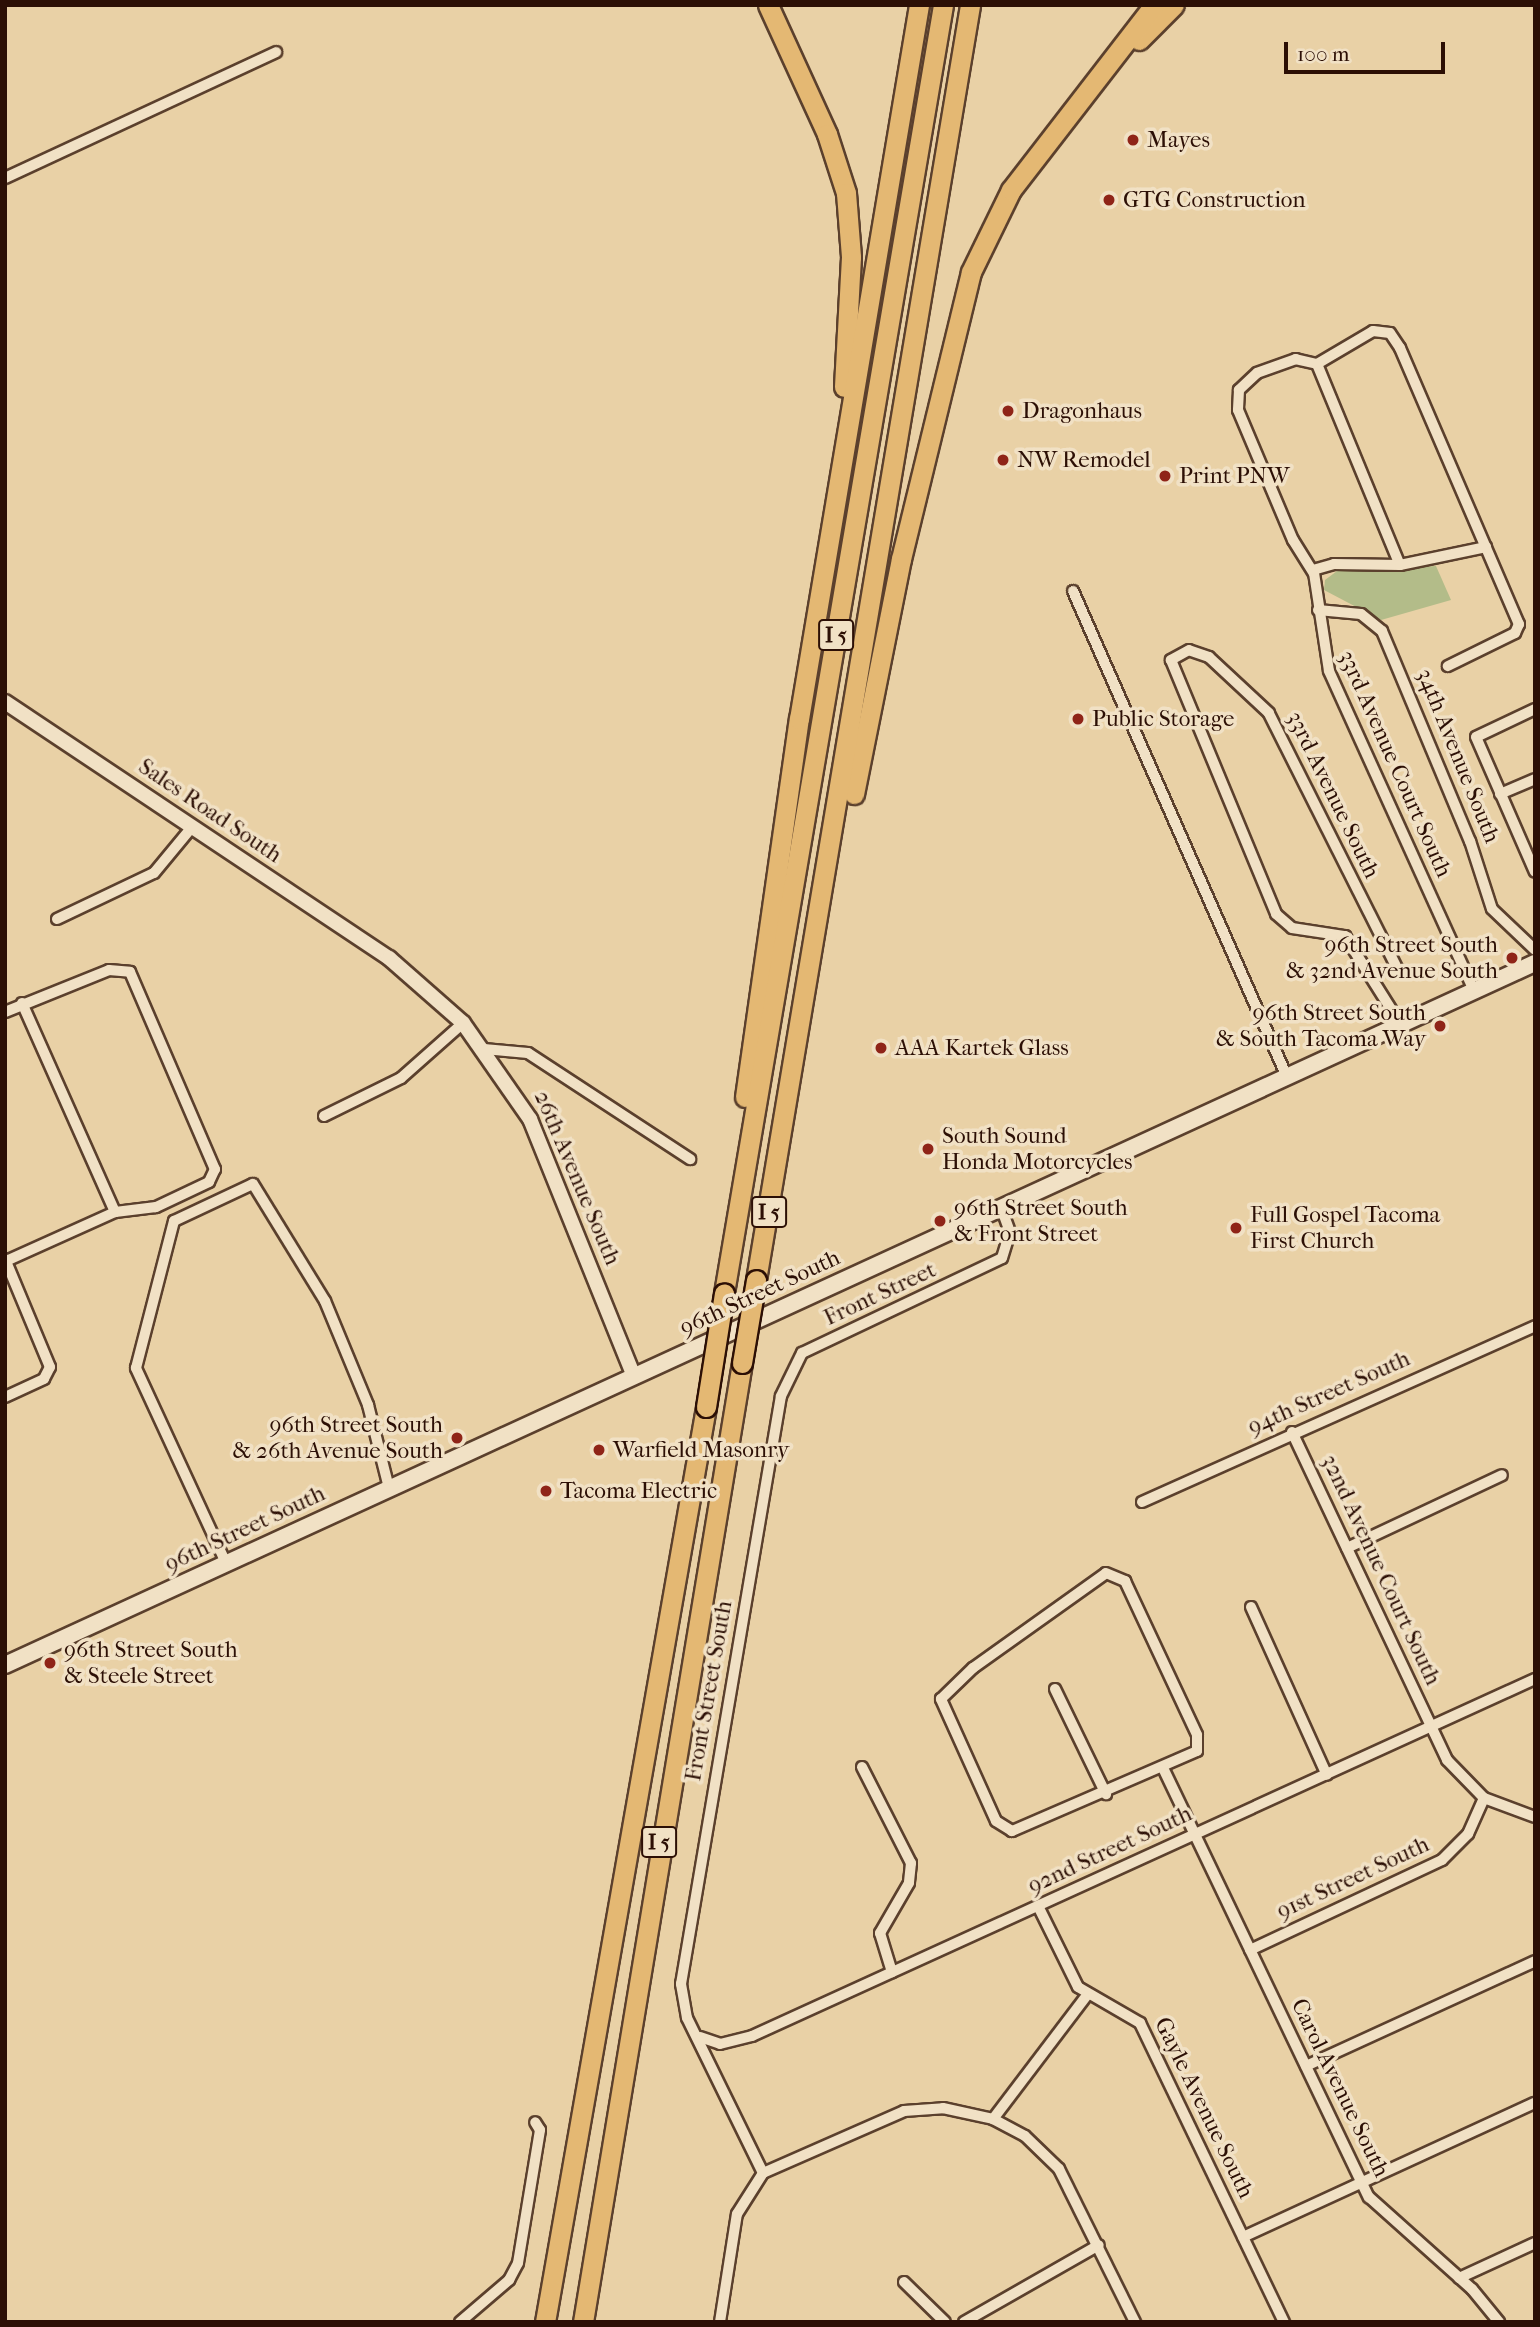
<!DOCTYPE html>
<html>
<head>
<meta charset="utf-8">
<style>
	body { margin:0 }
	#map { position:relative; width:1540px; height:2327px; overflow:hidden; background:#e9d1a6; font-family:"IM FELL French Canon",serif }
	div>[style] { position:absolute }
	.green>* { inset:0; background:#b3bc89 }
	.roads { filter:drop-shadow(2px 0 #5b402d) drop-shadow(-2px 0 #5b402d) drop-shadow(0 2px #5b402d) drop-shadow(0 -2px #5b402d) }
	.minor>* { height:10px; margin:-5px; padding:0 5px; transform-origin:5px; border-radius:5px; background:#f1e1c5 }
	.tertiary>* { height:14px; margin:-7px; padding:0 7px; transform-origin:7px; border-radius:7px; background:#f1e1c5 }
	.secondary>* { height:16px; margin:-8px; padding:0 8px; transform-origin:8px; border-radius:8px; background:#f1e1c5 }
	.motorway>* { height:19px; margin:-9.5px; padding:0 9.5px; transform-origin:9.5px; border-radius:9.5px; background:#e4b873 }
	.bridges { filter:drop-shadow(2px 0 #2c0f05) drop-shadow(-2px 0 #2c0f05) drop-shadow(0 2px #2c0f05) drop-shadow(0 -2px #2c0f05) }
	.motorway-bridge>* { height:19px; margin:-9.5px; padding:0 9.5px; transform-origin:9.5px; border-radius:9.5px; background:#e4b873 }
	.dots>* { width:19px; height:19px; translate:-50% -50%; box-sizing:border-box; border:4px solid #f1e1c5; border-radius:50% }
	span { translate:-50% -50%; white-space:nowrap; text-align:center; line-height:1.15; -webkit-text-stroke:7px #f1e1c5; paint-order:stroke }
	.shield-label span { padding:2px 5px; background:#f1e1c5; border:2px solid; border-radius:5px; -webkit-text-stroke-width:0 }
	.shield-label { font-size:21px; color:#2c0f05; font-weight:700 }
	.poi-label { font-size:23px; color:#2c0f05 }
	.left { translate:0 -50%; text-align:left }
	.right { translate:-100% -50%; text-align:right }
	.street-label { font-size:23px; color:#2c0f05 }
	.frame { position:absolute; inset:0; border:7px solid #2c0f05; pointer-events:none }
	.scale { position:absolute; left:1284px; top:42px; width:161px; height:32px; box-sizing:border-box; border:4px solid #2c0f05; border-top:0; padding-left:9px; font-size:21px; line-height:24px; white-space:nowrap; color:#2c0f05; -webkit-text-stroke:5px #f1e1c5; paint-order:stroke }
</style>
</head>
<body>
<div id="map">
	<div class="green">
		<i style="clip-path:polygon(1436px 566px,1451px 600px,1381px 620px,1324px 590px,1325px 580px,1337px 571px)"></i>
	</div>
	<div class="roads">
		<div class="minor">
			<i style="left:5px;top:178px;width:299px;rotate:-24.9deg"></i>
			<i style="left:1317px;top:364px;width:22px;rotate:-167deg"></i>
			<i style="left:1296px;top:359px;width:41px;rotate:160.3deg"></i>
			<i style="left:1257px;top:373px;width:25px;rotate:137deg"></i>
			<i style="left:1239px;top:390px;width:20px;rotate:93deg"></i>
			<i style="left:1238px;top:410px;width:141px;rotate:67.1deg"></i>
			<i style="left:1293px;top:540px;width:39px;rotate:58deg"></i>
			<i style="left:1314px;top:573px;width:99px;rotate:81.3deg"></i>
			<i style="left:1329px;top:671px;width:351px;rotate:65.6deg"></i>
			<i style="left:1317px;top:364px;width:65px;rotate:-30.5deg"></i>
			<i style="left:1373px;top:331px;width:17px;rotate:7deg"></i>
			<i style="left:1390px;top:333px;width:18px;rotate:56deg"></i>
			<i style="left:1400px;top:348px;width:301px;rotate:66.7deg"></i>
			<i style="left:1519px;top:624px;width:10px;rotate:114deg"></i>
			<i style="left:1515px;top:633px;width:75px;rotate:153.8deg"></i>
			<i style="left:1317px;top:364px;width:217px;rotate:67.6deg"></i>
			<i style="left:1313px;top:570px;width:22px;rotate:-16deg"></i>
			<i style="left:1334px;top:564px;width:66px;rotate:0.9deg"></i>
			<i style="left:1400px;top:565px;width:88px;rotate:-11.8deg"></i>
			<i style="left:1073px;top:591px;width:531px;rotate:66.23deg"></i>
			<i style="left:1318px;top:610px;width:43px;rotate:5.3deg"></i>
			<i style="left:1361px;top:614px;width:27px;rotate:39deg"></i>
			<i style="left:1382px;top:631px;width:228px;rotate:67.3deg"></i>
			<i style="left:1470px;top:841px;width:71px;rotate:72.1deg"></i>
			<i style="left:1492px;top:909px;width:59px;rotate:43.6deg"></i>
			<i style="left:1535px;top:709px;width:65px;rotate:154.6deg"></i>
			<i style="left:1476px;top:737px;width:147px;rotate:66.4deg"></i>
			<i style="left:1500px;top:794px;width:38px;rotate:-23deg"></i>
			<i style="left:57px;top:919px;width:107px;rotate:-25.4deg"></i>
			<i style="left:154px;top:873px;width:60px;rotate:-50.4deg"></i>
			<i style="left:1397px;top:968px;width:285px;rotate:-116.7deg"></i>
			<i style="left:1269px;top:713px;width:82px;rotate:-137deg"></i>
			<i style="left:1209px;top:657px;width:21px;rotate:-161deg"></i>
			<i style="left:1189px;top:650px;width:21px;rotate:151deg"></i>
			<i style="left:1171px;top:660px;width:275px;rotate:67.5deg"></i>
			<i style="left:1276px;top:914px;width:21px;rotate:41deg"></i>
			<i style="left:1292px;top:928px;width:54px;rotate:8.6deg"></i>
			<i style="left:1345px;top:936px;width:105px;rotate:57.8deg"></i>
			<i style="left:22px;top:1003px;width:229px;rotate:66deg"></i>
			<i style="left:5px;top:1012px;width:112px;rotate:-22deg"></i>
			<i style="left:109px;top:970px;width:21px;rotate:5deg"></i>
			<i style="left:130px;top:972px;width:215px;rotate:66.7deg"></i>
			<i style="left:215px;top:1169px;width:14px;rotate:115deg"></i>
			<i style="left:209px;top:1182px;width:59px;rotate:154.7deg"></i>
			<i style="left:156px;top:1207px;width:41px;rotate:173deg"></i>
			<i style="left:115px;top:1212px;width:120px;rotate:155.8deg"></i>
			<i style="left:484px;top:1049px;width:44px;rotate:5.2deg"></i>
			<i style="left:528px;top:1053px;width:194px;rotate:33.2deg"></i>
			<i style="left:324px;top:1116px;width:86px;rotate:-26.3deg"></i>
			<i style="left:401px;top:1078px;width:83px;rotate:-41.6deg"></i>
			<i style="left:5px;top:1259px;width:117px;rotate:67.4deg"></i>
			<i style="left:50px;top:1367px;width:13px;rotate:117deg"></i>
			<i style="left:44px;top:1379px;width:43px;rotate:155.2deg"></i>
			<i style="left:1292px;top:1432px;width:363px;rotate:64.7deg"></i>
			<i style="left:1447px;top:1760px;width:53px;rotate:45.8deg"></i>
			<i style="left:1484px;top:1798px;width:54px;rotate:20.4deg"></i>
			<i style="left:1142px;top:1502px;width:431px;rotate:-24.1deg"></i>
			<i style="left:1347px;top:1548px;width:171px;rotate:-25.2deg"></i>
			<i style="left:226px;top:1563px;width:215px;rotate:-114.8deg"></i>
			<i style="left:136px;top:1368px;width:152px;rotate:-75.5deg"></i>
			<i style="left:174px;top:1221px;width:87px;rotate:-25.1deg"></i>
			<i style="left:253px;top:1184px;width:137px;rotate:58.4deg"></i>
			<i style="left:325px;top:1301px;width:113px;rotate:67.5deg"></i>
			<i style="left:368px;top:1405px;width:86px;rotate:75.8deg"></i>
			<i style="left:1106px;top:1573px;width:21px;rotate:23deg"></i>
			<i style="left:1125px;top:1581px;width:170px;rotate:64.9deg"></i>
			<i style="left:1197px;top:1735px;width:16px;rotate:90deg"></i>
			<i style="left:1197px;top:1751px;width:202px;rotate:156.6deg"></i>
			<i style="left:1012px;top:1831px;width:19px;rotate:-148deg"></i>
			<i style="left:996px;top:1821px;width:134px;rotate:-114.3deg"></i>
			<i style="left:941px;top:1699px;width:45px;rotate:-44.1deg"></i>
			<i style="left:973px;top:1668px;width:163px;rotate:-35.5deg"></i>
			<i style="left:1251px;top:1607px;width:184px;rotate:65.7deg"></i>
			<i style="left:1055px;top:1689px;width:117px;rotate:64.1deg"></i>
			<i style="left:862px;top:1767px;width:108px;rotate:63deg"></i>
			<i style="left:911px;top:1863px;width:20px;rotate:96deg"></i>
			<i style="left:909px;top:1883px;width:58px;rotate:120.1deg"></i>
			<i style="left:880px;top:1933px;width:41px;rotate:72.9deg"></i>
			<i style="left:1164px;top:1770px;width:474px;rotate:64.4deg"></i>
			<i style="left:1369px;top:2197px;width:138px;rotate:41.8deg"></i>
			<i style="left:1472px;top:2289px;width:43px;rotate:50.7deg"></i>
			<i style="left:1038px;top:1906px;width:90px;rotate:63.7deg"></i>
			<i style="left:1078px;top:1987px;width:72px;rotate:30.1deg"></i>
			<i style="left:1140px;top:2023px;width:332px;rotate:64.3deg"></i>
			<i style="left:1250px;top:1950px;width:212px;rotate:-25.1deg"></i>
			<i style="left:1442px;top:1860px;width:37px;rotate:-45deg"></i>
			<i style="left:1468px;top:1834px;width:39px;rotate:-66deg"></i>
			<i style="left:700px;top:2037px;width:21px;rotate:19deg"></i>
			<i style="left:720px;top:2044px;width:33px;rotate:-14deg"></i>
			<i style="left:752px;top:2036px;width:861px;rotate:-24.51deg"></i>
			<i style="left:1306px;top:2066px;width:252px;rotate:-24.6deg"></i>
			<i style="left:993px;top:2119px;width:36px;rotate:28deg"></i>
			<i style="left:1025px;top:2136px;width:47px;rotate:44.1deg"></i>
			<i style="left:1059px;top:2169px;width:171px;rotate:63.6deg"></i>
			<i style="left:763px;top:2173px;width:173px;rotate:-116.1deg"></i>
			<i style="left:687px;top:2018px;width:35px;rotate:-100deg"></i>
			<i style="left:681px;top:1984px;width:596px;rotate:-80.35deg"></i>
			<i style="left:781px;top:1396px;width:48px;rotate:-64deg"></i>
			<i style="left:802px;top:1353px;width:221px;rotate:-25.4deg"></i>
			<i style="left:1002px;top:1258px;width:27px;rotate:-73deg"></i>
			<i style="left:1010px;top:1232px;width:27px;rotate:-110deg"></i>
			<i style="left:1243px;top:2237px;width:321px;rotate:-24.7deg"></i>
			<i style="left:1459px;top:2278px;width:84px;rotate:-24.7deg"></i>
			<i style="left:904px;top:2282px;width:57px;rotate:44.3deg"></i>
			<i style="left:460px;top:2322px;width:65px;rotate:-40.6deg"></i>
			<i style="left:509px;top:2280px;width:19px;rotate:-62deg"></i>
			<i style="left:518px;top:2263px;width:135px;rotate:-80.6deg"></i>
			<i style="left:540px;top:2130px;width:9px;rotate:-122deg"></i>
			<i style="left:720px;top:2322px;width:109px;rotate:-81.1deg"></i>
			<i style="left:737px;top:2214px;width:49px;rotate:-57.6deg"></i>
			<i style="left:763px;top:2173px;width:154px;rotate:-23.7deg"></i>
			<i style="left:904px;top:2111px;width:39px;rotate:-4deg"></i>
			<i style="left:943px;top:2108px;width:51px;rotate:12.4deg"></i>
			<i style="left:993px;top:2119px;width:156px;rotate:-52.8deg"></i>
			<i style="left:964px;top:2322px;width:155px;rotate:-29.7deg"></i>
		</div>
		<div class="tertiary">
			<i style="left:5px;top:702px;width:462px;rotate:33.7deg"></i>
			<i style="left:389px;top:958px;width:98px;rotate:41.3deg"></i>
			<i style="left:463px;top:1023px;width:117px;rotate:55.1deg"></i>
			<i style="left:530px;top:1119px;width:277px;rotate:68deg"></i>
		</div>
		<div class="secondary">
			<i style="left:5px;top:1665px;width:1683px;rotate:-24.65deg"></i>
		</div>
		<div class="motorway">
			<i style="left:768px;top:5px;width:142px;rotate:65.4deg"></i>
			<i style="left:827px;top:134px;width:62px;rotate:72.1deg"></i>
			<i style="left:846px;top:193px;width:64px;rotate:85.5deg"></i>
			<i style="left:851px;top:257px;width:130px;rotate:93.1deg"></i>
			<i style="left:1139px;top:40px;width:49px;rotate:-45deg"></i>
			<i style="left:854px;top:794px;width:240px;rotate:-78.7deg"></i>
			<i style="left:901px;top:559px;width:295px;rotate:-76.3deg"></i>
			<i style="left:971px;top:272px;width:91px;rotate:-64deg"></i>
			<i style="left:1011px;top:190px;width:234px;rotate:-52.3deg"></i>
			<i style="left:745px;top:1097px;width:382px;rotate:-81.9deg"></i>
			<i style="left:799px;top:719px;width:724px;rotate:-80.46deg"></i>
			<i style="left:756px;top:1280px;width:1293px;rotate:-80.47deg"></i>
			<i style="left:724px;top:1293px;width:1306px;rotate:-80.35deg"></i>
			<i style="left:545px;top:2322px;width:929px;rotate:-80.02deg"></i>
			<i style="left:583px;top:2322px;width:972px;rotate:-80.59deg"></i>
		</div>
	</div>
	<div class="bridges">
		<div class="motorway-bridge">
			<i style="left:742px;top:1363px;width:84px;rotate:-80.4deg"></i>
			<i style="left:706px;top:1407px;width:115px;rotate:-81deg"></i>
		</div>
	</div>
	<div class="dots">
		<i style="left:1133px;top:140px;background:#8f2418"></i>
		<i style="left:1109px;top:200px;background:#8f2418"></i>
		<i style="left:1008px;top:411px;background:#8f2418"></i>
		<i style="left:1003px;top:460px;background:#8f2418"></i>
		<i style="left:1165px;top:476px;background:#8f2418"></i>
		<i style="left:1078px;top:719px;background:#8f2418"></i>
		<i style="left:1512px;top:958px;background:#8f2418"></i>
		<i style="left:1440px;top:1026px;background:#8f2418"></i>
		<i style="left:881px;top:1048px;background:#8f2418"></i>
		<i style="left:928px;top:1149px;background:#8f2418"></i>
		<i style="left:940px;top:1221px;background:#8f2418"></i>
		<i style="left:1236px;top:1228px;background:#8f2418"></i>
		<i style="left:457px;top:1438px;background:#8f2418"></i>
		<i style="left:599px;top:1450px;background:#8f2418"></i>
		<i style="left:546px;top:1491px;background:#8f2418"></i>
		<i style="left:50px;top:1663px;background:#8f2418"></i>
	</div>
	<div class="shield-label">
		<span style="left:836px;top:635px">I 5</span>
		<span style="left:769px;top:1212px">I 5</span>
		<span style="left:659px;top:1842px">I 5</span>
	</div>
	<div class="poi-label">
		<span class="left" style="left:1147px;top:140px">Mayes</span>
		<span class="left" style="left:1123px;top:200px">GTG Construction</span>
		<span class="left" style="left:1022px;top:411px">Dragonhaus</span>
		<span class="left" style="left:1017px;top:460px">NW Remodel</span>
		<span class="left" style="left:1179px;top:476px">Print PNW</span>
		<span class="left" style="left:1092px;top:719px">Public Storage</span>
		<span class="right" style="left:1498px;top:958px">96th Street South<br>&amp; 32nd Avenue South</span>
		<span class="right" style="left:1426px;top:1026px">96th Street South<br>&amp; South Tacoma Way</span>
		<span class="left" style="left:895px;top:1048px">AAA Kartek Glass</span>
		<span class="left" style="left:942px;top:1149px">South Sound<br>Honda Motorcycles</span>
		<span class="left" style="left:954px;top:1221px">96th Street South<br>&amp; Front Street</span>
		<span class="left" style="left:1250px;top:1228px">Full Gospel Tacoma<br>First Church</span>
		<span class="right" style="left:443px;top:1438px">96th Street South<br>&amp; 26th Avenue South</span>
		<span class="left" style="left:613px;top:1450px">Warfield Masonry</span>
		<span class="left" style="left:560px;top:1491px">Tacoma Electric</span>
		<span class="left" style="left:64px;top:1663px">96th Street South<br>&amp; Steele Street</span>
	</div>
	<div class="street-label">
		<span style="left:1458px;top:756px;rotate:68deg">34th Avenue South</span>
		<span style="left:1395px;top:764px;rotate:66deg">33rd Avenue Court South</span>
		<span style="left:1333px;top:795px;rotate:64deg">33rd Avenue South</span>
		<span style="left:210px;top:811px;rotate:34deg">Sales Road South</span>
		<span style="left:577px;top:1178px;rotate:67deg">26th Avenue South</span>
		<span style="left:760px;top:1293px;rotate:-25deg">96th Street South</span>
		<span style="left:880px;top:1294px;rotate:-25deg">Front Street</span>
		<span style="left:1329px;top:1393px;rotate:-24deg">94th Street South</span>
		<span style="left:245px;top:1529px;rotate:-25deg">96th Street South</span>
		<span style="left:1381px;top:1570px;rotate:65deg">32nd Avenue Court South</span>
		<span style="left:709px;top:1691px;rotate:-80deg">Front Street South</span>
		<span style="left:1110px;top:1850px;rotate:-25deg">92nd Street South</span>
		<span style="left:1353px;top:1878px;rotate:-25deg">91st Street South</span>
		<span style="left:1340px;top:2088px;rotate:64deg">Carol Avenue South</span>
		<span style="left:1204px;top:2108px;rotate:64deg">Gayle Avenue South</span>
	</div>
	<div class="frame"></div>
	<div class="scale">100 m</div>
</div>
</body>
</html>
